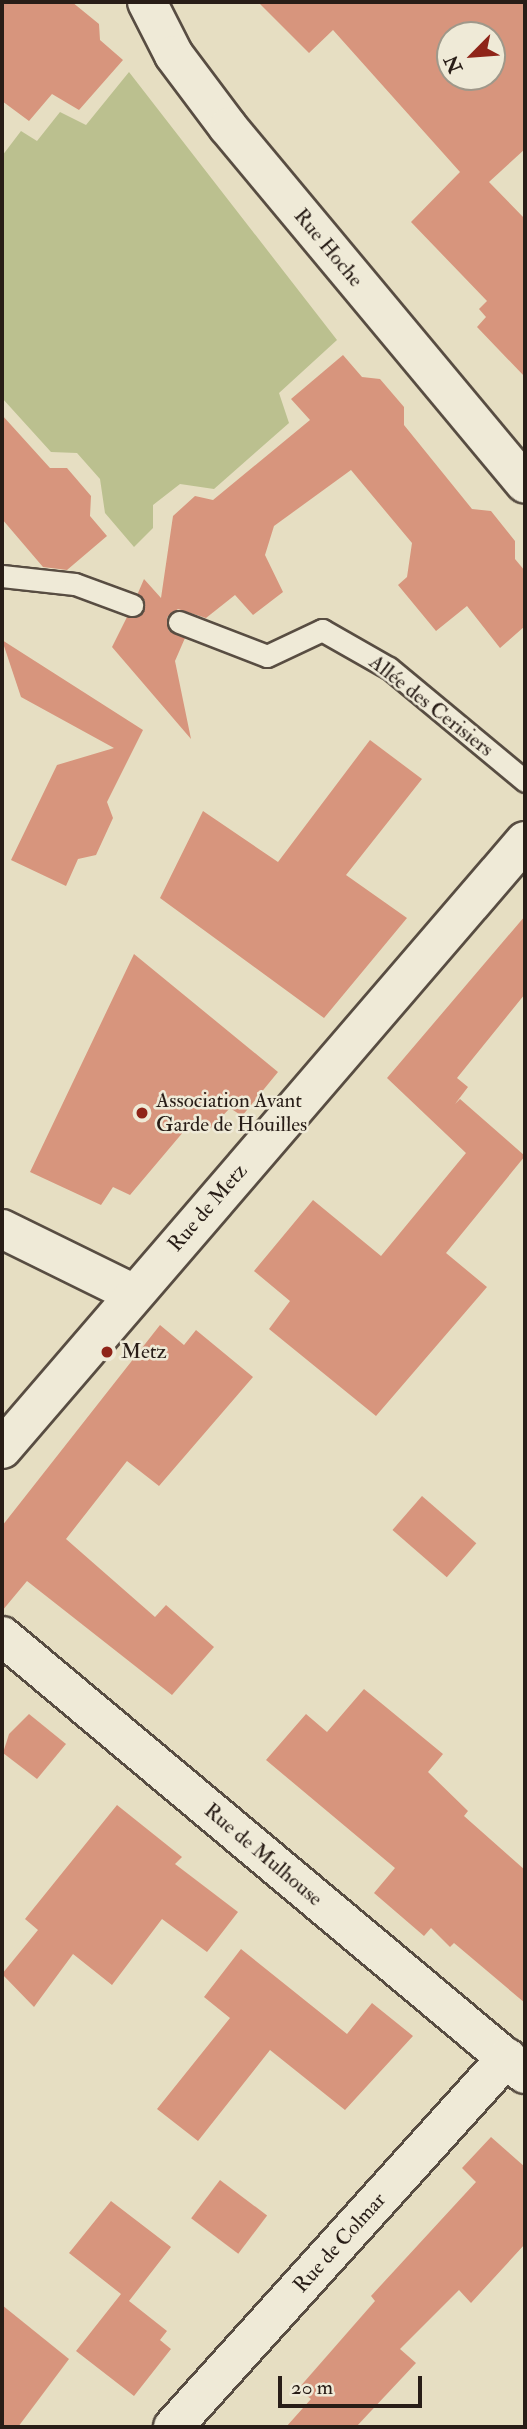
<!DOCTYPE html>
<html>
<head>
<meta charset="utf-8">
<style>
	body { margin:0 }
	#map { position:relative; width:527px; height:2429px; overflow:hidden; background:#e6dec2; font-family:"IM FELL Double Pica",serif }
	div>[style] { position:absolute }
	.green>* { inset:0; background:#bbc08f }
	.building>* { inset:0; background:#d7957d; transform-origin:0 0 }
	.roads { filter:drop-shadow(2px 0 #584d42) drop-shadow(-2px 0 #584d42) drop-shadow(0 2px #584d42) drop-shadow(0 -2px #584d42) }
	.service>* { height:21px; margin:-10.5px; padding:0 10.5px; transform-origin:10.5px; border-radius:10.5px; background:#efead7 }
	.minor>* { height:38px; margin:-19px; padding:0 19px; transform-origin:19px; border-radius:19px; background:#efead7 }
	.dots>* { width:19px; height:19px; translate:-50% -50%; box-sizing:border-box; border:4px solid #efead7; border-radius:50% }
	span { translate:-50% -50%; white-space:nowrap; text-align:center; line-height:1.15; -webkit-text-stroke:5px #efead7; paint-order:stroke }
	.street-label { font-size:21px; color:#281d17 }
	.poi-label { font-size:21px; color:#281d17 }
	.left { translate:0 -50%; text-align:left }
	.frame { position:absolute; inset:0; border:4px solid #281d17; pointer-events:none }
	.north { position:absolute; left:436px; top:21px; width:70px; height:70px; box-sizing:border-box; background:#efead7; border:2px solid #9f988a; border-radius:50%; rotate:245deg; font-size:19px; font-weight:700; line-height:28px; text-align:center; color:#281d17 }
	.north::after { content:''; display:block; margin:auto; width:24px; height:32px; background:#8f2418; clip-path:polygon(50% 0,100% 100%,50% 72%,0 100%) }
	.scale { position:absolute; left:278px; top:2376px; width:144px; height:32px; box-sizing:border-box; border:4px solid #281d17; border-top:0; padding-left:9px; font-size:21px; line-height:24px; white-space:nowrap; color:#281d17; -webkit-text-stroke:5px #efead7; paint-order:stroke }
</style>
</head>
<body>
<div id="map">
	<div class="green">
		<i style="clip-path:polygon(129px 72px,337px 340px,279px 393px,289px 423px,214px 489px,180px 484px,153px 505px,153px 528px,134px 547px,105px 513px,100px 479px,77px 453px,51px 452px,2px 398px,2px 156px,21px 131px,37px 141px,60px 112px,86px 125px)"></i>
	</div>
	<div class="building">
		<i style="clip-path:polygon(2px 2px,72px 2px,99px 24px,100px 40px,123px 60px,79px 110px,52px 94px,29px 121px,2px 101px)"></i>
		<i style="clip-path:polygon(evenodd,258px 2px,525px 2px,525px 149px,489px 182px,525px 219px,525px 377px,477px 327px,486px 317px,479px 309px,487px 301px,411px 222px,460px 172px,333px 30px,309px 53px,258px 2px,450px 35px,492px 35px,492px 77px,450px 77px,450px 35px)"></i>
		<i style="clip-path:polygon(343px 355px,362px 377px,380px 379px,404px 407px,404px 425px,472px 509px,491px 511px,515px 541px,515px 559px,525px 571px,525px 626px,500px 648px,467px 606px,436px 631px,398px 585px,407px 577px,412px 543px,351px 470px,274px 526px,265px 555px,283px 592px,253px 615px,235px 595px,206px 618px,178px 609px,167px 617px,169px 631px,185px 638px,175px 661px,191px 739px,112px 647px,127px 617px,144px 610px,138px 593px,144px 579px,161px 598px,173px 516px,195px 496px,213px 500px,310px 420px,291px 399px)"></i>
		<i style="clip-path:polygon(2px 415px,50px 468px,67px 468px,91px 496px,90px 516px,107px 536px,67px 570px,43px 567px,2px 519px)"></i>
		<i style="clip-path:polygon(2px 640px,143px 730px,107px 802px,113px 818px,96px 855px,78px 859px,66px 886px,11px 860px,57px 765px,114px 748px,21px 697px)"></i>
		<i style="clip-path:polygon(370px 740px,422px 779px,346px 875px,407px 918px,324px 1018px,160px 898px,203px 811px,278px 862px)"></i>
		<i style="clip-path:polygon(525px 916px,525px 994px,457px 1078px,468px 1087px,455px 1104px,460px 1099px,525px 1156px,446px 1253px,487px 1287px,376px 1416px,269px 1329px,290px 1301px,254px 1271px,313px 1200px,381px 1256px,466px 1153px,387px 1078px)"></i>
		<i style="clip-path:polygon(134px 954px,278px 1072px,242px 1116px,230px 1108px,211px 1128px,195px 1118px,130px 1195px,113px 1187px,101px 1205px,30px 1172px)"></i>
		<i style="clip-path:polygon(160px 1325px,184px 1345px,196px 1330px,253px 1377px,159px 1486px,127px 1461px,66px 1539px,155px 1617px,166px 1605px,214px 1647px,172px 1695px,27px 1581px,2px 1611px,2px 1526px)"></i>
		<i style="left:422px;top:1496px;width:72px;height:45px;rotate:41deg"></i>
		<i style="clip-path:polygon(364px 1689px,443px 1754px,428px 1772px,468px 1811px,464px 1816px,525px 1870px,525px 2003px,454px 1943px,450px 1947px,431px 1928px,424px 1936px,374px 1893px,395px 1868px,266px 1760px,306px 1714px,327px 1732px)"></i>
		<i style="clip-path:polygon(29px 1714px,66px 1744px,37px 1779px,3px 1753px,9px 1734px)"></i>
		<i style="clip-path:polygon(117px 1805px,182px 1857px,175px 1864px,238px 1912px,207px 1952px,162px 1919px,112px 1985px,73px 1954px,34px 2007px,2px 1974px,38px 1930px,25px 1919px)"></i>
		<i style="clip-path:polygon(241px 1949px,347px 2034px,372px 2003px,413px 2036px,345px 2110px,270px 2050px,198px 2141px,157px 2109px,230px 2018px,204px 1997px)"></i>
		<i style="clip-path:polygon(491px 2137px,525px 2167px,525px 2244px,471px 2303px,459px 2290px,400px 2349px,416px 2363px,356px 2427px,286px 2427px,311px 2399px,298px 2389px,375px 2301px,371px 2296px,476px 2182px,462px 2168px)"></i>
		<i style="left:220px;top:2180px;width:59px;height:48px;rotate:37deg"></i>
		<i style="clip-path:polygon(111px 2201px,171px 2247px,129px 2301px,167px 2331px,160px 2340px,171px 2349px,134px 2396px,76px 2351px,121px 2294px,69px 2253px)"></i>
		<i style="clip-path:polygon(2px 2305px,69px 2359px,18px 2427px,2px 2427px)"></i>
	</div>
	<div class="roads">
		<div class="service">
			<i style="left:2px;top:576px;width:73px;rotate:6.3deg"></i>
			<i style="left:75px;top:584px;width:61px;rotate:20.2deg"></i>
			<i style="left:179px;top:622px;width:94px;rotate:21.1deg"></i>
			<i style="left:267px;top:656px;width:61px;rotate:-25.3deg"></i>
			<i style="left:322px;top:630px;width:77px;rotate:29.6deg"></i>
			<i style="left:389px;top:668px;width:177px;rotate:39.7deg"></i>
		</div>
		<div class="minor">
			<i style="left:147px;top:2px;width:59px;rotate:63deg"></i>
			<i style="left:174px;top:55px;width:90px;rotate:53.1deg"></i>
			<i style="left:228px;top:127px;width:464px;rotate:50.2deg"></i>
			<i style="left:2px;top:1229px;width:147px;rotate:26.2deg"></i>
			<i style="left:2px;top:1449px;width:802px;rotate:-49.3deg"></i>
			<i style="left:2px;top:1636px;width:682px;rotate:39.95deg"></i>
			<i style="left:173px;top:2427px;width:498px;rotate:-47.9deg"></i>
		</div>
	</div>
	<div class="dots">
		<i style="left:142px;top:1113px;background:#8f2418"></i>
		<i style="left:107px;top:1352px;background:#8f2418"></i>
	</div>
	<div class="street-label">
		<span style="left:328px;top:248px;rotate:50deg">Rue Hoche</span>
		<span style="left:431px;top:706px;rotate:38deg">Allée des Cerisiers</span>
		<span style="left:208px;top:1208px;rotate:-49deg">Rue de Metz</span>
		<span style="left:263px;top:1855px;rotate:40deg">Rue de Mulhouse</span>
		<span style="left:340px;top:2243px;rotate:-48deg">Rue de Colmar</span>
	</div>
	<div class="poi-label">
		<span class="left" style="left:156px;top:1113px">Association Avant<br>Garde de Houilles</span>
		<span class="left" style="left:121px;top:1352px">Metz</span>
	</div>
	<div class="frame"></div>
	<div class="north">N</div>
	<div class="scale">20 m</div>
</div>
</body>
</html>
